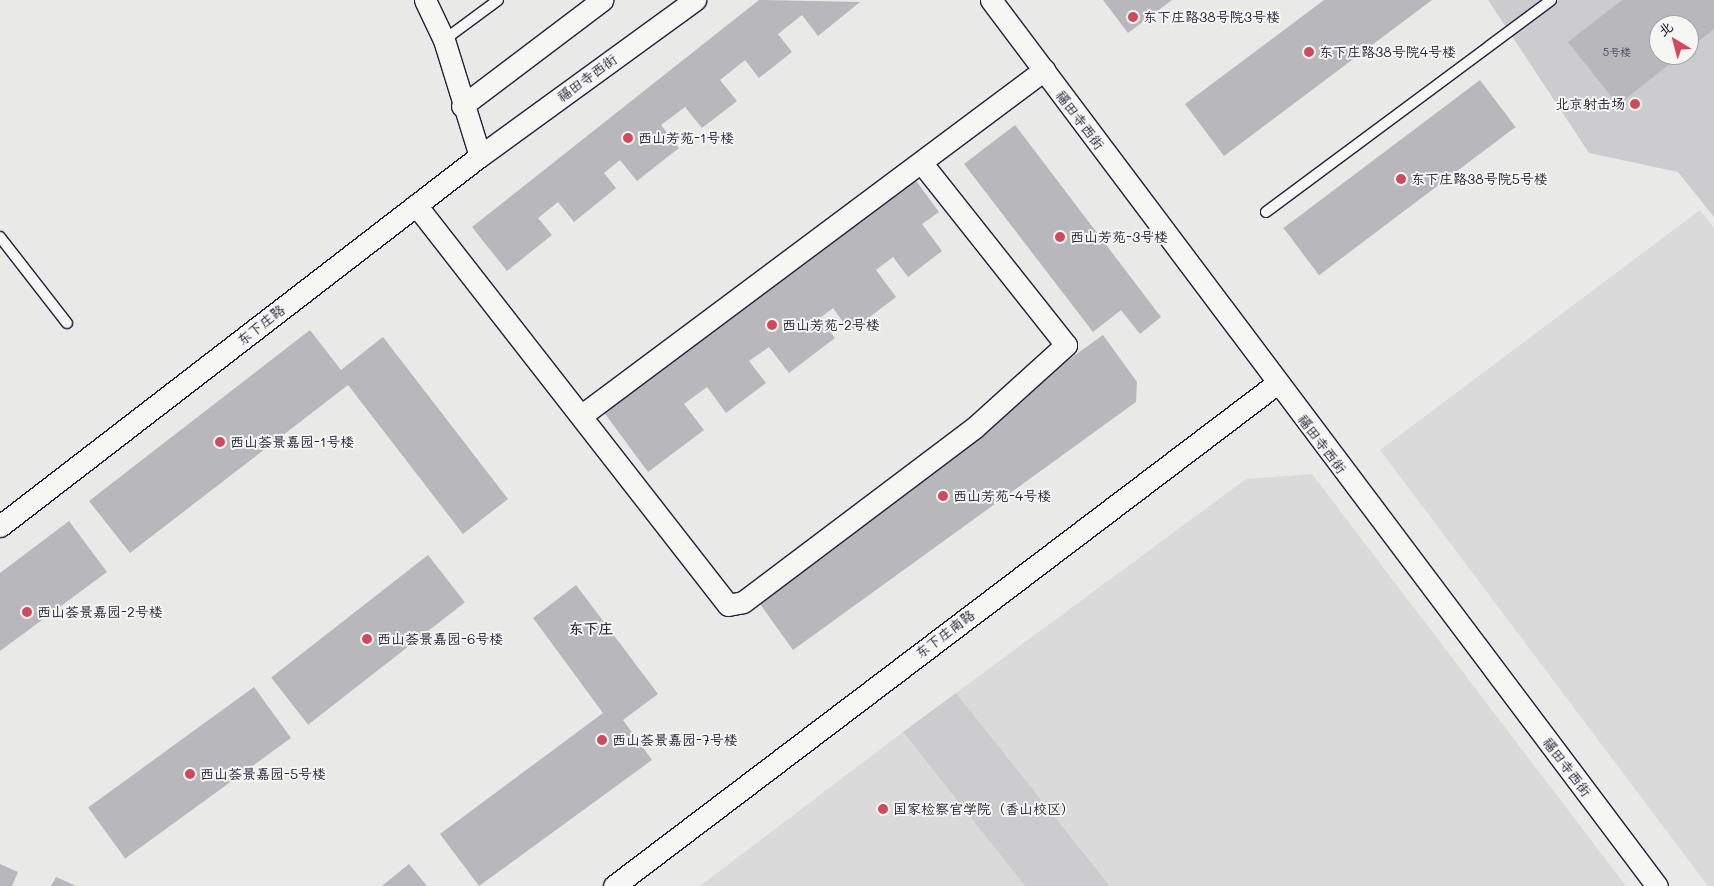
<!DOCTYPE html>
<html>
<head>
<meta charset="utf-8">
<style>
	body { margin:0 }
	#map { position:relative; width:1714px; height:886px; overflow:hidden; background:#e9e9e7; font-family:Mali,"LXGW WenKai TC",sans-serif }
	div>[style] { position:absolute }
	.built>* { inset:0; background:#dadada }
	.green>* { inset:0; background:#ccccce }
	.building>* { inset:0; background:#b8b8bc; transform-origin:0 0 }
	.roads { filter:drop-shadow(1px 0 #22223b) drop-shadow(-1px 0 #22223b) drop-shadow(0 1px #22223b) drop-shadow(0 -1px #22223b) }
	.service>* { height:10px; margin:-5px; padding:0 5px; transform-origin:5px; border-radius:5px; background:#f6f6f2 }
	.minor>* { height:21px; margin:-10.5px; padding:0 10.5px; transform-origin:10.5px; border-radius:10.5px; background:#f6f6f2 }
	.dots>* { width:14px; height:14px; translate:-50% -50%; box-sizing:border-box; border:2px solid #f6f6f2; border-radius:50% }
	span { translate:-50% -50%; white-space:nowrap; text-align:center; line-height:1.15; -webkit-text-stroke:4px #f6f6f2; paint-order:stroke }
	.number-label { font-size:11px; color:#48485b }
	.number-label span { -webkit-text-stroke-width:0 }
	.poi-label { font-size:14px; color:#22223b }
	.left { translate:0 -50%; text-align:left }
	.right { translate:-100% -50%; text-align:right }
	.street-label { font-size:14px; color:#22223b }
	.neighbourhood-label { font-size:15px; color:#22223b; font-weight:700 }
	.north { position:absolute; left:1649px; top:15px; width:50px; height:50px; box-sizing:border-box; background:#f6f6f2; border:1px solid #a1a1a9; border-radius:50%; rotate:323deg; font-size:14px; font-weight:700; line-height:20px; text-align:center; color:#22223b }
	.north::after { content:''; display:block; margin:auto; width:18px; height:22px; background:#d1495b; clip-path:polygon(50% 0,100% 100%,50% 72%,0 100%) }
</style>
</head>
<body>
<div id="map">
	<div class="built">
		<i style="clip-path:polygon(1700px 210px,1714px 228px,1714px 886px,1708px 886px,1380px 450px)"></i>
		<i style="clip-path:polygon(1312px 474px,1626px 886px,1110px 886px,956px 693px,1246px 479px)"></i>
		<i style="clip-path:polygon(903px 732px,1025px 886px,700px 886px)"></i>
	</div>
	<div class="green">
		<i style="clip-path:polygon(evenodd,1488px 0,1714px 0,1714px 217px,1678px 172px,1589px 153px,1488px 0,1659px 25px,1689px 25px,1689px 55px,1659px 55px,1659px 25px)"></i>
		<i style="clip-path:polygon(956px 693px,1110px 886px,1025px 886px,903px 732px)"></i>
	</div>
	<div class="building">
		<i style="clip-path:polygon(759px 0,860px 2px,818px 36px,802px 15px,778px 34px,792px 52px,759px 78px,745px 60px,720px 80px,737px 101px,702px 128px,685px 107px,661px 125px,679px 148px,637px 181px,620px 160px,604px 173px,616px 188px,574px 222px,558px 202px,538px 218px,552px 235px,507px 271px,472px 227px)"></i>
		<i style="clip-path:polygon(1103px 0,1172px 0,1128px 33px)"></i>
		<i style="clip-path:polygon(1324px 0,1432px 0,1224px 156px,1185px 104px)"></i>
		<i style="clip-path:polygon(1622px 0,1714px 0,1714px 29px,1689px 49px,1689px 25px,1659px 25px,1659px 55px,1681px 55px,1618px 105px,1568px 42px)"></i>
		<i style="left:1480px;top:80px;width:59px;height:246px;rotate:53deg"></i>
		<i style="clip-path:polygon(1015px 125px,1161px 317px,1140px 334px,1121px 310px,1093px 332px,964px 164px)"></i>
		<i style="clip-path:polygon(914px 178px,939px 212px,922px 224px,942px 251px,908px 277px,893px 257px,876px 270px,896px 297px,850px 332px,833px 308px,820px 318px,835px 338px,789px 373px,769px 347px,749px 361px,766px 383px,726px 413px,707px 387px,684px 404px,704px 430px,648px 472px,603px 411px)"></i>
		<i style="clip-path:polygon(310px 330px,341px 370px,383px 337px,508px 499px,463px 534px,348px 385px,130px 553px,89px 501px)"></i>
		<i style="clip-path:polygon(1103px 335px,1137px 382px,1136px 402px,793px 650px,750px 590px)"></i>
		<i style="clip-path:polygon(69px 521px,107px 572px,0 651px,0 573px)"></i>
		<i style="left:428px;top:555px;width:60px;height:199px;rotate:52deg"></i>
		<i style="clip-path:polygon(576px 585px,658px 694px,623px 720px,652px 760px,479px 886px,440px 834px,603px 713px,533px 618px)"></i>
		<i style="left:254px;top:687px;width:63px;height:205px;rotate:54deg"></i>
		<i style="clip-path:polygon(0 864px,18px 872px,12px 886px,0 886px)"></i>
		<i style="clip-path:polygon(409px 864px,427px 886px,382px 886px)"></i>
		<i style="clip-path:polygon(56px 877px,76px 886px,51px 886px)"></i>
	</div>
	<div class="roads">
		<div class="service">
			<i style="left:444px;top:40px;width:67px;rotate:-36.5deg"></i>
			<i style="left:1266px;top:212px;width:355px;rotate:-36.6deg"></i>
			<i style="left:0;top:237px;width:109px;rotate:52.1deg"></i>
		</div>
		<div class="minor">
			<i style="left:425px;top:0;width:44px;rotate:64.6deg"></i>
			<i style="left:444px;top:40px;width:121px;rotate:72.8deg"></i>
			<i style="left:991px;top:0;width:1108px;rotate:53.07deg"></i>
			<i style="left:462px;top:106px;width:176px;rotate:-37.1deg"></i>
			<i style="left:416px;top:205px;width:507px;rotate:52.05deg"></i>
			<i style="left:728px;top:605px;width:15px;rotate:-11deg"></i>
			<i style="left:743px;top:602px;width:289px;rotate:-37deg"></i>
			<i style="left:974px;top:428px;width:124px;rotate:-42.1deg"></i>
			<i style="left:1066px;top:345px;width:233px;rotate:-128.4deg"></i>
			<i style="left:582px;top:415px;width:577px;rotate:-36.75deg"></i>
			<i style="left:0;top:526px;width:606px;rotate:-37.63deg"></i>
			<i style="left:480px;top:156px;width:266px;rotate:-36deg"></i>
			<i style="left:614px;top:886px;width:831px;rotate:-37.17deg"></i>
		</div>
	</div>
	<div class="dots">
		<i style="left:1133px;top:17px;background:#d1495b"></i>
		<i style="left:1309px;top:52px;background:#d1495b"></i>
		<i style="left:1635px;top:104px;background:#d1495b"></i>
		<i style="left:628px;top:138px;background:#d1495b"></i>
		<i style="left:1401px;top:179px;background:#d1495b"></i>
		<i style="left:1060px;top:237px;background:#d1495b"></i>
		<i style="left:772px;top:325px;background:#d1495b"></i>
		<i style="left:220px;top:442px;background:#d1495b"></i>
		<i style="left:943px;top:496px;background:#d1495b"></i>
		<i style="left:27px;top:612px;background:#d1495b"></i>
		<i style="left:367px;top:639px;background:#d1495b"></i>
		<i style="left:602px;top:740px;background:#d1495b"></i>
		<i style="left:190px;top:774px;background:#d1495b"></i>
		<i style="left:883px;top:809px;background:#d1495b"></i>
	</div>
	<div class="number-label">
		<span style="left:1617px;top:52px">5号楼</span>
	</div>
	<div class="poi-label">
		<span class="left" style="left:1143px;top:17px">东下庄路38号院3号楼</span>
		<span class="left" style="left:1319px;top:52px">东下庄路38号院4号楼</span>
		<span class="right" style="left:1625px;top:104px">北京射击场</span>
		<span class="left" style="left:638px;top:138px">西山芳苑-1号楼</span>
		<span class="left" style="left:1411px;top:179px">东下庄路38号院5号楼</span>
		<span class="left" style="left:1070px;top:237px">西山芳苑-3号楼</span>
		<span class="left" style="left:782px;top:325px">西山芳苑-2号楼</span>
		<span class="left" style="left:230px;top:442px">西山荟景嘉园-1号楼</span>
		<span class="left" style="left:953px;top:496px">西山芳苑-4号楼</span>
		<span class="left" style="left:37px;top:612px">西山荟景嘉园-2号楼</span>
		<span class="left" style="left:377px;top:639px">西山荟景嘉园-6号楼</span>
		<span class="left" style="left:612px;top:740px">西山荟景嘉园-7号楼</span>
		<span class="left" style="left:200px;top:774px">西山荟景嘉园-5号楼</span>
		<span class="left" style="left:893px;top:809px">国家检察官学院（香山校区）</span>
	</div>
	<div class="street-label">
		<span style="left:587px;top:78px;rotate:-36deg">福田寺西街</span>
		<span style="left:1080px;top:120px;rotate:53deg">福田寺西街</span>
		<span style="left:261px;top:325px;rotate:-38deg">东下庄路</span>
		<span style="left:1322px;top:444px;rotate:53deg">福田寺西街</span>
		<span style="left:945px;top:634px;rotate:-37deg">东下庄南路</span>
		<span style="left:1567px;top:767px;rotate:53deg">福田寺西街</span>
	</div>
	<div class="neighbourhood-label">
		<span style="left:591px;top:629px">东下庄</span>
	</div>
	<div class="north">北</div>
</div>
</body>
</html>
